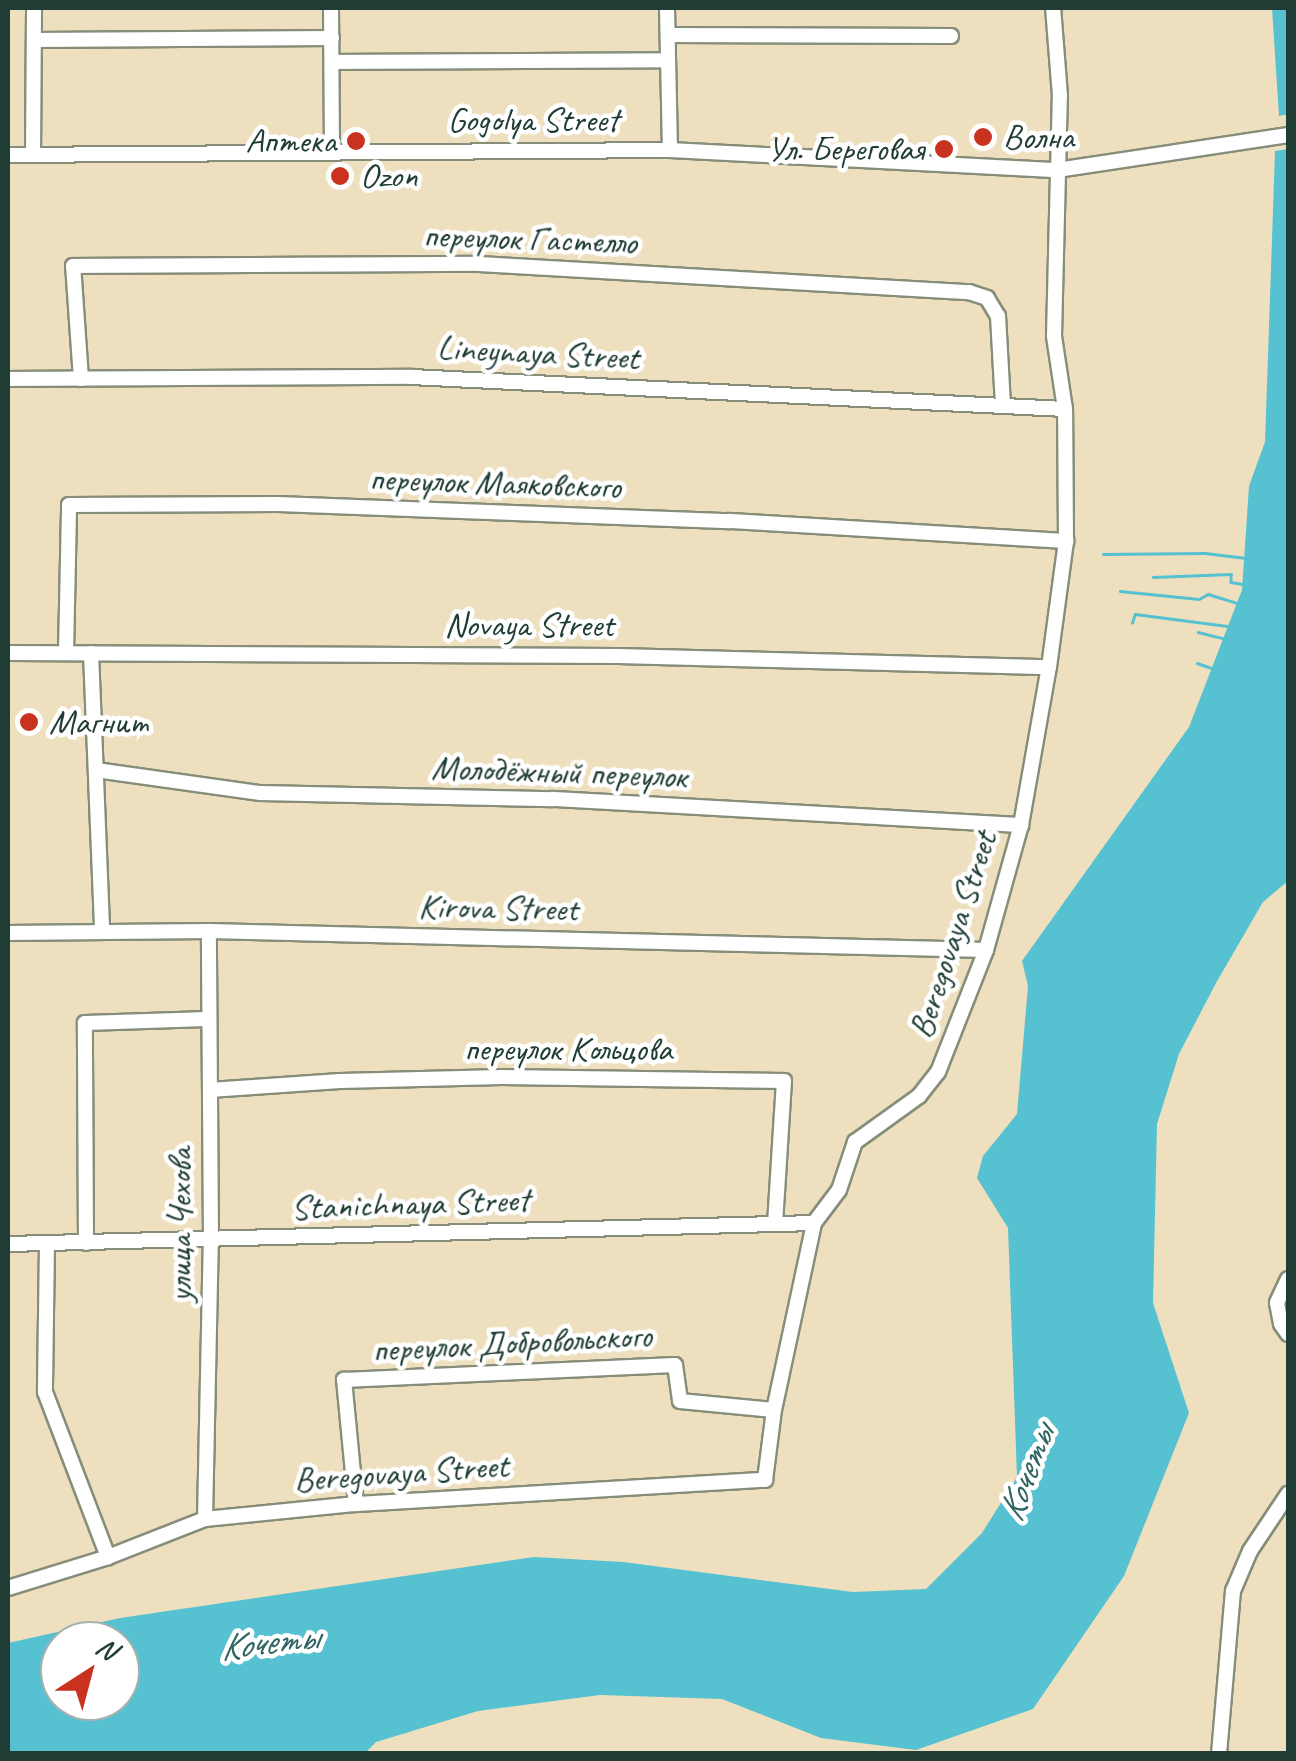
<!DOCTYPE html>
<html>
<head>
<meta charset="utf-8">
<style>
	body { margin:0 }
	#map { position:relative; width:1296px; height:1761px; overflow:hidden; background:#eee0bf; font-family:Caveat,sans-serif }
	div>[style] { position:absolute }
	.water>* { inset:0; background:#56c1d0 }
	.stream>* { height:2.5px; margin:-1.25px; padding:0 1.25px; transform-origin:1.25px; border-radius:1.25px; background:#56c1d0 }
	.roads { filter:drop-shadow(2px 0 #868e7a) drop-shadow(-2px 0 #868e7a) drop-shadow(0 2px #868e7a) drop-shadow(0 -2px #868e7a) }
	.minor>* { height:14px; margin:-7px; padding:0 7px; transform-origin:7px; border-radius:7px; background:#fff }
	.dots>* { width:28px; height:28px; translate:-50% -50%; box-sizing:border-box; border:5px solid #fff; border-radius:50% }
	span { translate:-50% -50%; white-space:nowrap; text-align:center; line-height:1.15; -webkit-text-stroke:9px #fff; paint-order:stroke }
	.street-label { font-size:35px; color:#1f3d34 }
	.poi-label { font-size:35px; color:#1f3d34 }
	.left { translate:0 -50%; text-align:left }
	.right { translate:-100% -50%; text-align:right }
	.water-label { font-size:38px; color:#306563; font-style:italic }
	.frame { position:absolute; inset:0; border:10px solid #1f3d34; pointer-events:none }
	.north { position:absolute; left:40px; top:1621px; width:100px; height:100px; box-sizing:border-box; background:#fff; border:2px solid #a5b1ae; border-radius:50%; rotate:36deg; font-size:28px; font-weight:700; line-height:40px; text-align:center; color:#1f3d34 }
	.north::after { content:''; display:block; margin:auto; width:35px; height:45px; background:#c8321e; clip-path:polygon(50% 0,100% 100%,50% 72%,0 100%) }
</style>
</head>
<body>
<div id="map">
	<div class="water">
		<i style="clip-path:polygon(1272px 8px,1288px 8px,1288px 114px,1279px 116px)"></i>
		<i style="clip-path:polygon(evenodd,1288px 149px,1288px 881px,1263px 902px,1216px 983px,1179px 1054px,1157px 1124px,1153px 1303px,1189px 1413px,1124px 1576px,1033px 1709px,916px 1750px,821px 1738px,722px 1699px,600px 1695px,478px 1711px,376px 1742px,365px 1753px,8px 1753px,8px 1643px,120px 1618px,534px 1557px,623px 1562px,853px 1592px,926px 1589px,982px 1533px,1017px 1477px,1008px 1228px,977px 1178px,983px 1156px,1017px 1114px,1028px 986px,1022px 961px,1189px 727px,1242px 590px,1249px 486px,1265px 442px,1275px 151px,1288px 149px,60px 1641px,120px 1641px,120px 1701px,60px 1701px,60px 1641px)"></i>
	</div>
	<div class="stream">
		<i style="left:1103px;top:554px;width:102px;rotate:-0.6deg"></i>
		<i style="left:1205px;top:553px;width:41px;rotate:7deg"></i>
		<i style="left:1153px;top:577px;width:78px;rotate:-2.2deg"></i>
		<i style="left:1231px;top:574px;width:8px;rotate:90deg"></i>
		<i style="left:1231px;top:582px;width:11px;rotate:10deg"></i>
		<i style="left:1120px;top:591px;width:79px;rotate:5.8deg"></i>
		<i style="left:1199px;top:599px;width:10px;rotate:-29deg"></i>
		<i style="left:1208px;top:594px;width:34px;rotate:17deg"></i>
		<i style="left:1132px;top:623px;width:9px;rotate:-72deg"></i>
		<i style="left:1135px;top:614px;width:93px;rotate:7.4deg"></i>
		<i style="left:1198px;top:632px;width:29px;rotate:14deg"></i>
		<i style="left:1197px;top:663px;width:18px;rotate:19deg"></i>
	</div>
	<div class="roads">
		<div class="minor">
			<i style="left:331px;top:8px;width:141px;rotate:89.6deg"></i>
			<i style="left:667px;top:8px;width:142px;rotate:88.8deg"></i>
			<i style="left:668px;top:35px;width:283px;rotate:0.2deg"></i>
			<i style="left:34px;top:40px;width:298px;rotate:-0.4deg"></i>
			<i style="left:332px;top:62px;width:336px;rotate:-0.3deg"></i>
			<i style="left:8px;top:155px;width:662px;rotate:-0.43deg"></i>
			<i style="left:670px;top:150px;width:388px;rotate:3deg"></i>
			<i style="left:1057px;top:170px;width:234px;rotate:-8.6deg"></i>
			<i style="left:33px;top:155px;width:147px;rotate:-89.6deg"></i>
			<i style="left:8px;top:379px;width:403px;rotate:-0.3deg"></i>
			<i style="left:411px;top:377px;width:655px;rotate:2.8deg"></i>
			<i style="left:81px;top:379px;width:113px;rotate:-94deg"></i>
			<i style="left:73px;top:266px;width:406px;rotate:-0.3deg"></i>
			<i style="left:479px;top:264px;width:491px;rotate:3.3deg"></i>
			<i style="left:969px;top:292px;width:19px;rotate:18deg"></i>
			<i style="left:987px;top:298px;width:21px;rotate:59deg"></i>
			<i style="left:998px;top:316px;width:89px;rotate:86.8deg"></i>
			<i style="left:8px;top:653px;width:610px;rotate:0.28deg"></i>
			<i style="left:618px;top:656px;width:431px;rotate:1.5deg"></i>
			<i style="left:66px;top:653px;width:148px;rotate:-88.8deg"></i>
			<i style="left:69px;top:505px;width:209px;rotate:-0.3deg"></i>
			<i style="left:278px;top:504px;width:452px;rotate:2.2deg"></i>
			<i style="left:730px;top:521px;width:337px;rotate:3.4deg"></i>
			<i style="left:91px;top:653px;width:278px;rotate:87.7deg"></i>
			<i style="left:96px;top:770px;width:166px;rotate:8deg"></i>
			<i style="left:260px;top:793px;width:293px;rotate:1.2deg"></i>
			<i style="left:553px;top:799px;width:469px;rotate:3.2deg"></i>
			<i style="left:8px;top:933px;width:201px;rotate:-0.6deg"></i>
			<i style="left:209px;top:931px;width:777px;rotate:1.4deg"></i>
			<i style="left:210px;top:1090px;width:130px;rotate:-4deg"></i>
			<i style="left:340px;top:1081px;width:162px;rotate:-1.4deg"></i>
			<i style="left:502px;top:1077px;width:282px;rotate:0.8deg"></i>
			<i style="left:784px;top:1081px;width:143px;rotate:93.6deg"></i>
			<i style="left:47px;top:1243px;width:149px;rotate:90.8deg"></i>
			<i style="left:45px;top:1392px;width:177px;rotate:69.1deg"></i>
			<i style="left:86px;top:1243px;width:220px;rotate:-90.3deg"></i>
			<i style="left:85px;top:1023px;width:123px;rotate:-1.9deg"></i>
			<i style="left:8px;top:1244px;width:806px;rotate:-1.49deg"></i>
			<i style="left:1288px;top:1279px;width:26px;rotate:115deg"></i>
			<i style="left:1277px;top:1303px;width:21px;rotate:79deg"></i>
			<i style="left:1281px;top:1324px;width:12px;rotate:55deg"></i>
			<i style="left:356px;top:1504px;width:125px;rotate:-95.5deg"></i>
			<i style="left:344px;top:1380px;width:331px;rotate:-2.6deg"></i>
			<i style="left:675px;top:1365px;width:36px;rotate:82deg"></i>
			<i style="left:680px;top:1401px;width:94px;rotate:5.5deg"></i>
			<i style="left:205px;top:1519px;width:279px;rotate:-88.8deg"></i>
			<i style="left:211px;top:1240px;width:309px;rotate:-90.4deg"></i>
			<i style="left:8px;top:1588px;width:105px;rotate:-17.2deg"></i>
			<i style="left:108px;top:1557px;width:104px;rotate:-21.4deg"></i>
			<i style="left:205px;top:1519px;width:152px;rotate:-5.7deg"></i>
			<i style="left:356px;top:1504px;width:410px;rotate:-3.4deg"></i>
			<i style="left:765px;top:1480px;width:71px;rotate:-82.7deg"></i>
			<i style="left:774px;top:1410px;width:191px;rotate:-77.9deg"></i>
			<i style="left:814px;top:1223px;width:41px;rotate:-52.9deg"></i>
			<i style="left:839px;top:1190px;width:51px;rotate:-71.6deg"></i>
			<i style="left:855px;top:1142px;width:79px;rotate:-35.7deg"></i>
			<i style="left:919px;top:1096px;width:31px;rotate:-52deg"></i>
			<i style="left:938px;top:1072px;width:131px;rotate:-68.5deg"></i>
			<i style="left:986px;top:950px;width:130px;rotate:-74.4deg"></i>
			<i style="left:1021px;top:825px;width:160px;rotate:-80deg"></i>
			<i style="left:1049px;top:667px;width:127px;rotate:-82.3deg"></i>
			<i style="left:1066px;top:541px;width:132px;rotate:-90.4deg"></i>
			<i style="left:1065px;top:409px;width:74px;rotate:-98.6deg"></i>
			<i style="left:1054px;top:336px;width:240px;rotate:-88.6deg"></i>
			<i style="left:1060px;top:96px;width:88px;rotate:-94.5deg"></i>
			<i style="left:1219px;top:1754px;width:164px;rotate:-85.1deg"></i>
			<i style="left:1233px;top:1591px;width:43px;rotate:-67deg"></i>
			<i style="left:1250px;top:1551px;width:69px;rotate:-56.3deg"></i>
		</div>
	</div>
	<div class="dots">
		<i style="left:983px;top:137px;background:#c8321e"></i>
		<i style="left:356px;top:141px;background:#c8321e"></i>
		<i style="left:944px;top:149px;background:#c8321e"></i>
		<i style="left:340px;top:176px;background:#c8321e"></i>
		<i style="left:29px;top:722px;background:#c8321e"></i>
	</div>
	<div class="street-label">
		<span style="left:533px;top:120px">Gogolya Street</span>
		<span style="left:530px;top:239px;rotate:2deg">переулок Гастелло</span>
		<span style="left:538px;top:353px;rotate:3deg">Lineynaya Street</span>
		<span style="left:495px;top:483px;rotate:2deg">переулок Маяковского</span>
		<span style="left:529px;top:625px">Novaya Street</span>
		<span style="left:559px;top:772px;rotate:2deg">Молодёжный переулок</span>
		<span style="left:498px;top:908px;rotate:1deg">Kirova Street</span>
		<span style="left:953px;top:935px;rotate:-72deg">Beregovaya Street</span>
		<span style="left:568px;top:1049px">переулок Кольцова</span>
		<span style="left:410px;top:1204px;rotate:-2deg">Stanichnaya Street</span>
		<span style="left:180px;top:1225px;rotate:-90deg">улица Чехова</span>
		<span style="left:512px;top:1343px;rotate:-3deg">переулок Добровольского</span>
		<span style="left:401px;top:1473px;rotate:-4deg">Beregovaya Street</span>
	</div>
	<div class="poi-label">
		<span class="left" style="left:1003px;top:137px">Волна</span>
		<span class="right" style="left:336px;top:141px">Аптека</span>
		<span class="right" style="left:924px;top:149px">Ул. Береговая</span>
		<span class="left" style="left:360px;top:176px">Ozon</span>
		<span class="left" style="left:49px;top:722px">Магнит</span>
	</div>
	<div class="water-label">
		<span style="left:1026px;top:1473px;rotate:-70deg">Кочеты</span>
		<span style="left:269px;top:1642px;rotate:-7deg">Кочеты</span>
	</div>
	<div class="frame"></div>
	<div class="north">N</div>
</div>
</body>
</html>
